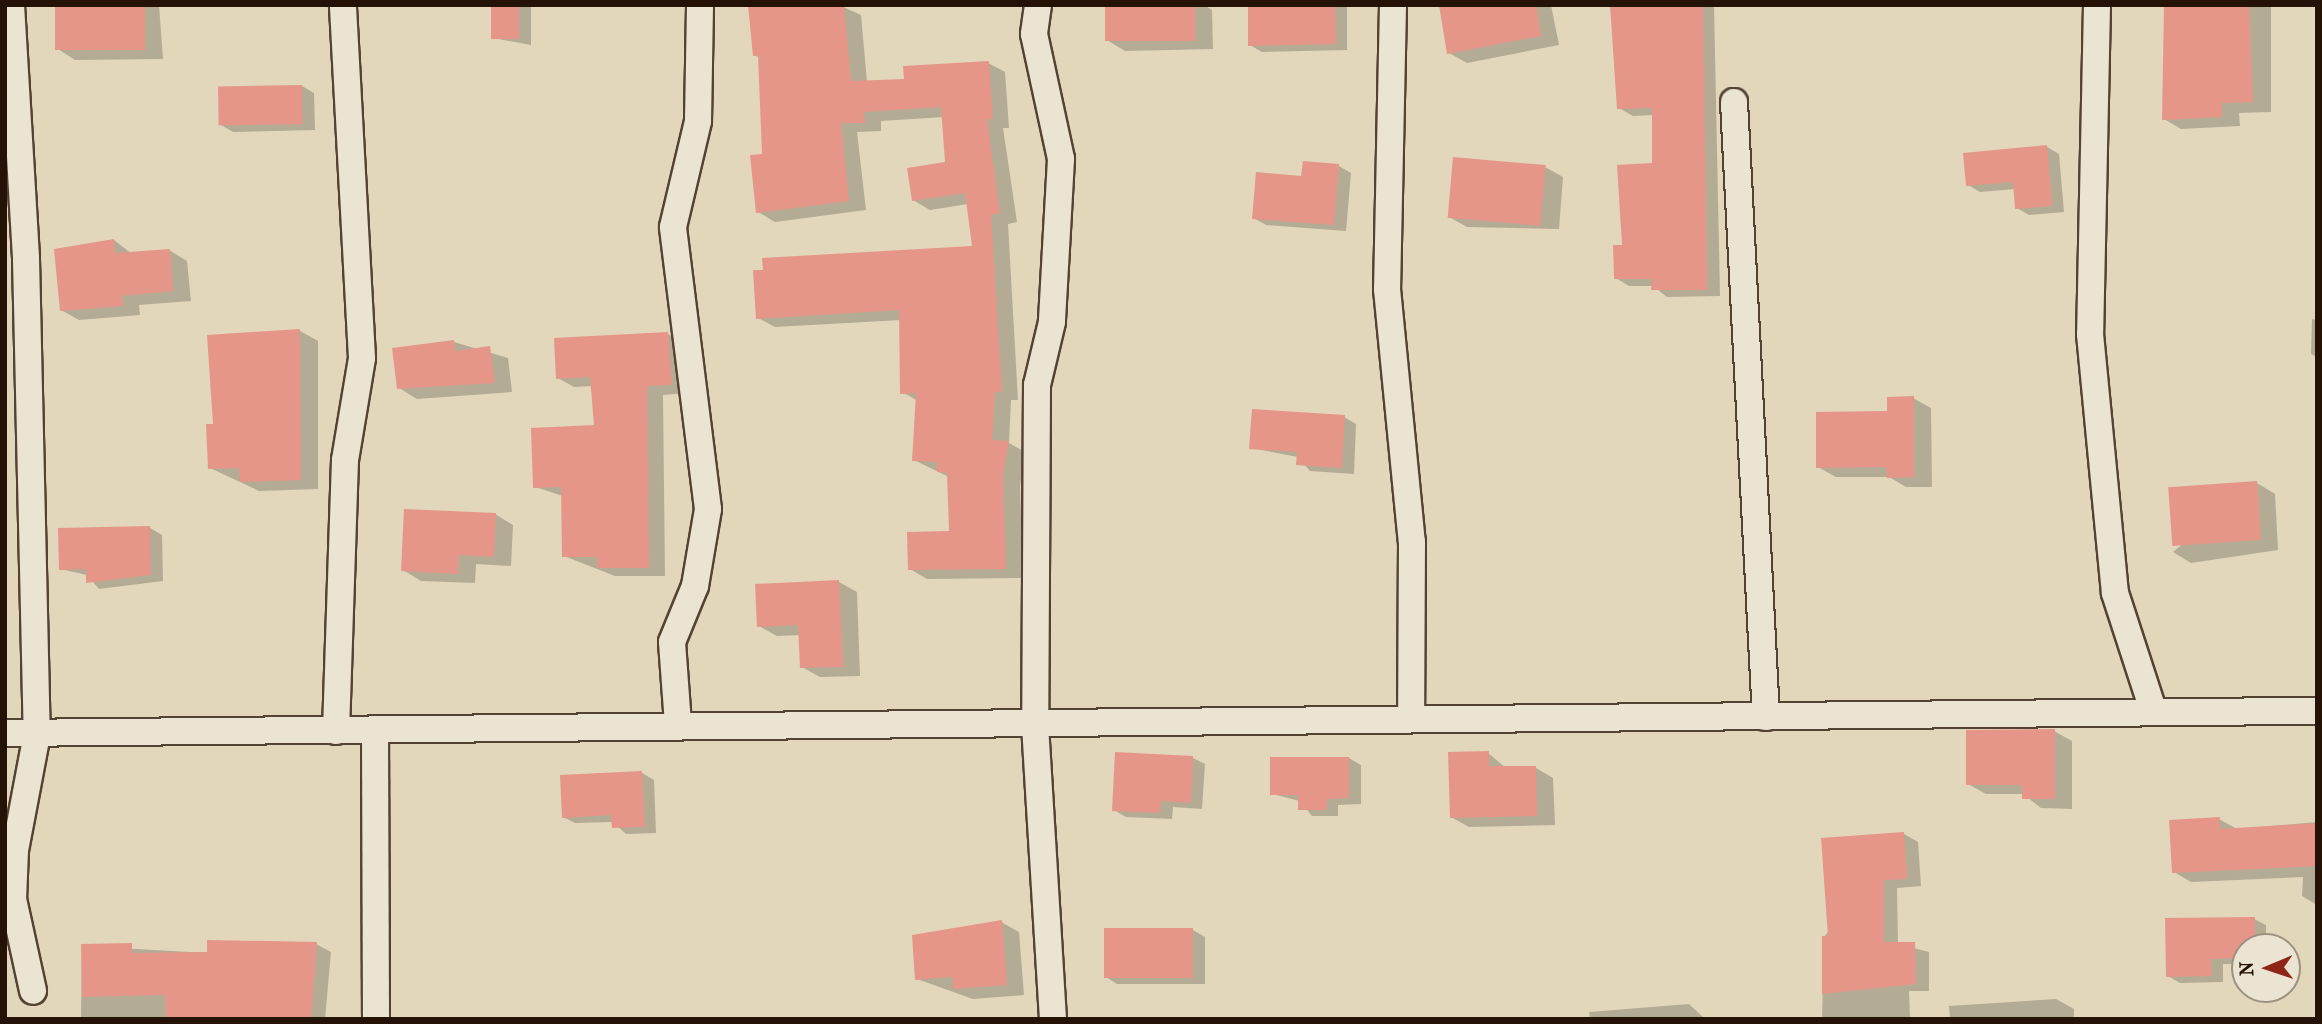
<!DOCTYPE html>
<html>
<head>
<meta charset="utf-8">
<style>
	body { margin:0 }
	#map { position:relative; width:2322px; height:1024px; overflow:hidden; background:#e2d6bb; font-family:"IM FELL French Canon",serif }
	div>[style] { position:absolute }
	.shadow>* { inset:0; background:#0003 }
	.building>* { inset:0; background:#e59689; transform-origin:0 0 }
	.roads { filter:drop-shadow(2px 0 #544333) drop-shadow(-2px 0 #544333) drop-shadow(0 2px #544333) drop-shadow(0 -2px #544333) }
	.street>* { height:26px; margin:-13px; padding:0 13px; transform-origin:13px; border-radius:13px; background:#ece4d3 }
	span { translate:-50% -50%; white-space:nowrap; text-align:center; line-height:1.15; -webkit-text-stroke:6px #ece4d3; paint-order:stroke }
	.frame { position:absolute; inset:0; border:7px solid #251206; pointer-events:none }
	.north { position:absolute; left:2231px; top:933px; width:70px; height:70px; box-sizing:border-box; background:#ece4d3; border:2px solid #9c9081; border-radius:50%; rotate:268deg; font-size:19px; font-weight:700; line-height:28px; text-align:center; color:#251206 }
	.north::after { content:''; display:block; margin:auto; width:24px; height:32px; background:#8f2418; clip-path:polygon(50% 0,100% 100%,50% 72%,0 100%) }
</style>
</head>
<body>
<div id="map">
	<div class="shadow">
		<i style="clip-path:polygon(57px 5px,159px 5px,163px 59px,75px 60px,58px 49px)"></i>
		<i style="clip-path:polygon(493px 5px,531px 5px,531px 45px,493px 38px)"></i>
		<i style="clip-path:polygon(839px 5px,861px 15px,867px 82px,906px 81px,988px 63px,1005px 72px,1009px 128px,1003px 128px,1017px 222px,1008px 224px,1018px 400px,1011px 400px,1009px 443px,1025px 452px,1020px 486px,1023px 578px,927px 579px,910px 569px,951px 532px,949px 477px,914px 460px,918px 401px,902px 392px,901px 320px,775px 327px,758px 318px,974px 247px,968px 204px,930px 210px,913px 200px,947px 164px,944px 117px,881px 121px,881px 131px,857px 132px,866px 210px,775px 222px,758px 212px,763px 155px,760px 58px,754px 55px)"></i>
		<i style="clip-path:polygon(1107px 5px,1204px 5px,1212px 10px,1213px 49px,1125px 51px,1107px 40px)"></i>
		<i style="clip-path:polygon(1286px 5px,1347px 5px,1347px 50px,1262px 52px,1250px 45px)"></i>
		<i style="clip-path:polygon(1441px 5px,1551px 5px,1559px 45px,1467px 63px,1449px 53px)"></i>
		<i style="clip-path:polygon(1612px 5px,1714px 5px,1720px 296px,1667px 297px,1653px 286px,1629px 286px,1616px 278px,1654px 164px,1654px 115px,1633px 116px,1619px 108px)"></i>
		<i style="clip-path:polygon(2165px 5px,2271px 5px,2271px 112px,2239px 113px,2240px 126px,2181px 129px,2164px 119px)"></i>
		<i style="clip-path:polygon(302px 86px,314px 93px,315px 130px,233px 132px,221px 125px)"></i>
		<i style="clip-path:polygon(2047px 147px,2059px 154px,2064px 212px,2029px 215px,2017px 208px,2015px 189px,1980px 192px,1968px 185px)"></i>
		<i style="clip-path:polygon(1339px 166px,1351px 173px,1346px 231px,1266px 225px,1254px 218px,1303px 178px)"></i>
		<i style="clip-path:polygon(1545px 167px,1563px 177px,1559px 229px,1467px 227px,1449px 217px)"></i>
		<i style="clip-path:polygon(114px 240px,132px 254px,169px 250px,187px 261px,191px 301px,139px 305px,140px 315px,79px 320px,61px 310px)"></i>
		<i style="clip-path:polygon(2312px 319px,2317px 320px,2317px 357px,2311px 354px)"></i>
		<i style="clip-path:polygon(300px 331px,318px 341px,318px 489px,259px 491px,210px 468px,214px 426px)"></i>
		<i style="clip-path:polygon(668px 334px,684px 343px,687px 393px,663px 395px,665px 576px,615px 576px,564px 556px,563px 496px,535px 487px,596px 427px,593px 386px,574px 387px,558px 378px)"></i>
		<i style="clip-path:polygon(454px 342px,508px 358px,512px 392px,417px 399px,399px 388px)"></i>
		<i style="clip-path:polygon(1913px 398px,1931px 408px,1932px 487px,1906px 487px,1889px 477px,1836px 477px,1818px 467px)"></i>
		<i style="clip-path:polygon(1344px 417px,1356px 424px,1354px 474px,1310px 471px,1298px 457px,1251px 448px)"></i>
		<i style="clip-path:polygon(2257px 483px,2275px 494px,2278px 550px,2191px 563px,2173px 552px)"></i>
		<i style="clip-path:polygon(495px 514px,513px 525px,511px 566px,476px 564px,475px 583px,421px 581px,403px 570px)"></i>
		<i style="clip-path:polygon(150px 528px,162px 535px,163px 581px,99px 589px,87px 575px,60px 569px)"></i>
		<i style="clip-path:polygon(839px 582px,857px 592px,860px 676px,820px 677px,802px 667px,800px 635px,777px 636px,759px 626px)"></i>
		<i style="clip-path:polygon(2054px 731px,2072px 741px,2072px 809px,2041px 808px,2023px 794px,1986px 794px,1968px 784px)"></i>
		<i style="clip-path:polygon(1488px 753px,1506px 768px,1536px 768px,1553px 778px,1555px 825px,1469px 827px,1451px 817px)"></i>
		<i style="clip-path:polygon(1116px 754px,1193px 758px,1205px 764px,1202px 809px,1173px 807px,1172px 819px,1126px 817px,1114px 810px)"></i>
		<i style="clip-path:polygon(1349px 758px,1361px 765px,1361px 804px,1338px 805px,1338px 816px,1312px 816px,1300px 801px,1272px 794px)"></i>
		<i style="clip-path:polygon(642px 773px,654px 780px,656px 833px,626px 834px,613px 822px,575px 823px,563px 817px)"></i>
		<i style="clip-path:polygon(2219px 819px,2237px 829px,2317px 822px,2317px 905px,2302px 896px,2303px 877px,2191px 882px,2174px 872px)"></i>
		<i style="clip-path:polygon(1904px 834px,1918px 842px,1921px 886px,1897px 888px,1898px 944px,1929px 952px,1929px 991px,1909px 991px,1910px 1019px,1822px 1019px,1824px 937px)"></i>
		<i style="clip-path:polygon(2254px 919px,2266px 925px,2266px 947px,2245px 947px,2245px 964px,2223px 964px,2223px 982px,2180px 983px,2168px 976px)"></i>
		<i style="clip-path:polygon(1001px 922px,1019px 932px,1024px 995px,973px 999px,917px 979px)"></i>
		<i style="clip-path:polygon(1193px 930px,1205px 937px,1205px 984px,1117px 984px,1106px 977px)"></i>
		<i style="clip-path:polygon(316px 944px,331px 952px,325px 1019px,81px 1019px,82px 946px,208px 953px)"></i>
		<i style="clip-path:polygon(2056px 999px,2074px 1009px,2074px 1019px,1950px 1019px,1949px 1006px)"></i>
		<i style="clip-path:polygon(1689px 1004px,1705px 1019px,1590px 1019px,1589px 1012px)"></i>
		<i style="clip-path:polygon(661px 1017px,665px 1019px,605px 1019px)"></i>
	</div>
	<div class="building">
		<i style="left:55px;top:5px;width:90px;height:45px"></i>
		<i style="left:491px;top:5px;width:28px;height:34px"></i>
		<i style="clip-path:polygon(748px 5px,844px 5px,851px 81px,904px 79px,903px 66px,989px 61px,993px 119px,987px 119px,1000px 213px,991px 215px,1002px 392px,995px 392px,992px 440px,1009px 441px,1003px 476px,1006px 569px,908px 570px,907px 532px,949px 531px,947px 473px,937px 472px,937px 462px,912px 461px,916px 393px,900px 394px,899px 310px,756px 319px,753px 270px,763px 270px,762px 258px,972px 246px,965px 193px,912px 201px,907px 168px,945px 162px,941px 107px,864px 112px,865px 123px,841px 123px,849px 201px,756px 213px,750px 155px,762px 154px,758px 55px,753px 56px)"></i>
		<i style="left:1105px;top:5px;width:90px;height:36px"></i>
		<i style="clip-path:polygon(1284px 5px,1335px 5px,1336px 44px,1248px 46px,1248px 6px)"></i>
		<i style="clip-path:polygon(1439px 5px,1536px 5px,1541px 36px,1447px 54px)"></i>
		<i style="clip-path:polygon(1610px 5px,1703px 5px,1707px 290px,1651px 290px,1652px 279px,1614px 279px,1613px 245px,1622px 245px,1617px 165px,1652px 163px,1652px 108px,1617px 109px)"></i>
		<i style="clip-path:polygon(2164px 5px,2249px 5px,2253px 102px,2222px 103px,2222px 117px,2162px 120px)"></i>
		<i style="left:302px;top:85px;width:39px;height:84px;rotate:89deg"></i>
		<i style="clip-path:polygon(2047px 145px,2052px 206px,2015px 209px,2013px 182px,1966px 186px,1963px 153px)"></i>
		<i style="left:1453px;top:157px;width:93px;height:61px;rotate:5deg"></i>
		<i style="clip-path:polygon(1303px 161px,1339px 164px,1334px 225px,1252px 219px,1256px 172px,1301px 176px)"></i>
		<i style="clip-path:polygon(114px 239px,115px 253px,170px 249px,173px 291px,122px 296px,123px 306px,60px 311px,54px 249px)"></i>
		<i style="clip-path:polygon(300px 329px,301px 480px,240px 482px,239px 468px,208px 469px,206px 424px,213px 424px,207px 335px)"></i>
		<i style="clip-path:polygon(668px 332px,672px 385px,647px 386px,649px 568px,597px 568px,597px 557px,562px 557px,561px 487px,533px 488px,531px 428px,594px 425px,590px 377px,556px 379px,554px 338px)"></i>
		<i style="clip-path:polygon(454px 340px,455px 351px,490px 346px,495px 383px,397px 389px,392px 348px)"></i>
		<i style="clip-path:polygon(1914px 396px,1914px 477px,1887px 478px,1886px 467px,1816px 468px,1816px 412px,1887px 411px,1887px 397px)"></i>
		<i style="clip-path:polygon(1252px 409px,1345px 415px,1342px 468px,1296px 465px,1297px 452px,1249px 449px)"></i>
		<i style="left:2257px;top:481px;width:59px;height:89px;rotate:86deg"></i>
		<i style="clip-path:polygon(404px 509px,496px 513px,494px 557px,459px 555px,458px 574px,401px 571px)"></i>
		<i style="clip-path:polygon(150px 526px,151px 575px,86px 583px,86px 569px,59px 570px,58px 528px)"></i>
		<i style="clip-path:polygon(839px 580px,843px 667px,800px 668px,798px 625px,757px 627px,755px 584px)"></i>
		<i style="clip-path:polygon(2055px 729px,2055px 799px,2022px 799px,2022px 785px,1966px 785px,1966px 730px)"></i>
		<i style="clip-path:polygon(1489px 751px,1489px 766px,1536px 766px,1537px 816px,1450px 818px,1448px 752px)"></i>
		<i style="clip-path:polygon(1115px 752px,1193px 756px,1191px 803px,1161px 801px,1160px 813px,1112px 811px)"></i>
		<i style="clip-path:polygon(1270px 757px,1349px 757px,1349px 798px,1327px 799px,1327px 810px,1298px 810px,1298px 795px,1270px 795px)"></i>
		<i style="clip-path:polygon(642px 771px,645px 827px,612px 828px,611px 815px,562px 818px,560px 775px)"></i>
		<i style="clip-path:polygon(2220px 817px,2220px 829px,2317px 823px,2317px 866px,2172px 873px,2169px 820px)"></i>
		<i style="clip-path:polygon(1904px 832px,1907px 879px,1884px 880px,1884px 942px,1915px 942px,1916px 984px,1822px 994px,1822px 936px,1828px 936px,1821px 838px)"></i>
		<i style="clip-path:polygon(2255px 917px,2255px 947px,2245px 947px,2245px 958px,2211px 959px,2212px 976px,2166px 977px,2165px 918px)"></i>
		<i style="clip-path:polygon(1002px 920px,1007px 985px,953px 989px,952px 977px,915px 980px,912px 935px)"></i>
		<i style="left:1193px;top:928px;width:50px;height:89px;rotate:90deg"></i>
		<i style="clip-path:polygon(207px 940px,317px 942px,311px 1019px,166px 1019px,165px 995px,82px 997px,81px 944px,132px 943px,132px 953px,207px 952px)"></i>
	</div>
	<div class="roads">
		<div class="street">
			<i style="left:11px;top:5px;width:254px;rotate:86.6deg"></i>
			<i style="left:26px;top:259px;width:475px;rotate:88.7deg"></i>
			<i style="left:37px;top:734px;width:118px;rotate:100.7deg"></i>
			<i style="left:15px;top:850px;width:49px;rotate:92.3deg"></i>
			<i style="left:13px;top:899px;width:94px;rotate:77.7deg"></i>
			<i style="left:1038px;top:5px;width:29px;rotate:98deg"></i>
			<i style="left:1034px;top:34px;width:128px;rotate:77.8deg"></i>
			<i style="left:1061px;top:159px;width:163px;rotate:93.2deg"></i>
			<i style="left:1052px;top:322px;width:65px;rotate:103.4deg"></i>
			<i style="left:1037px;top:385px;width:340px;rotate:90.3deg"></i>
			<i style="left:1035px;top:725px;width:295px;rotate:86.5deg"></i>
			<i style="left:1393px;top:5px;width:284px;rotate:91.2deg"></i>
			<i style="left:1387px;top:289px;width:254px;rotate:84.4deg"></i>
			<i style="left:1412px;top:542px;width:176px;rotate:90.3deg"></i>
			<i style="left:2097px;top:5px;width:329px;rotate:91.2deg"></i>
			<i style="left:2090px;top:334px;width:260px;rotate:84.5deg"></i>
			<i style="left:2115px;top:593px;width:123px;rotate:72deg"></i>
			<i style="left:1734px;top:102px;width:616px;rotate:87.02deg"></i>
			<i style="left:678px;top:724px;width:82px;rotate:-94.2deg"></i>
			<i style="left:672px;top:642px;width:61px;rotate:-67.7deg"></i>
			<i style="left:695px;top:586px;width:78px;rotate:-80.4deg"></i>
			<i style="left:708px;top:509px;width:284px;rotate:-97.1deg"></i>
			<i style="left:673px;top:227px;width:109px;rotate:-76.7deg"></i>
			<i style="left:698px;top:121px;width:116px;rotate:-89deg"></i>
			<i style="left:336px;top:731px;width:271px;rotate:-88.1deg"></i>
			<i style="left:345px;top:460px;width:103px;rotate:-80.5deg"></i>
			<i style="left:362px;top:358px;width:354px;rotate:-93.1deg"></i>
			<i style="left:5px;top:733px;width:2312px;rotate:-0.55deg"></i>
			<i style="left:375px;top:733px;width:286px;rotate:89.8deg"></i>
		</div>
	</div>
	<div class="frame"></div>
	<div class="north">N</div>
</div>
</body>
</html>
